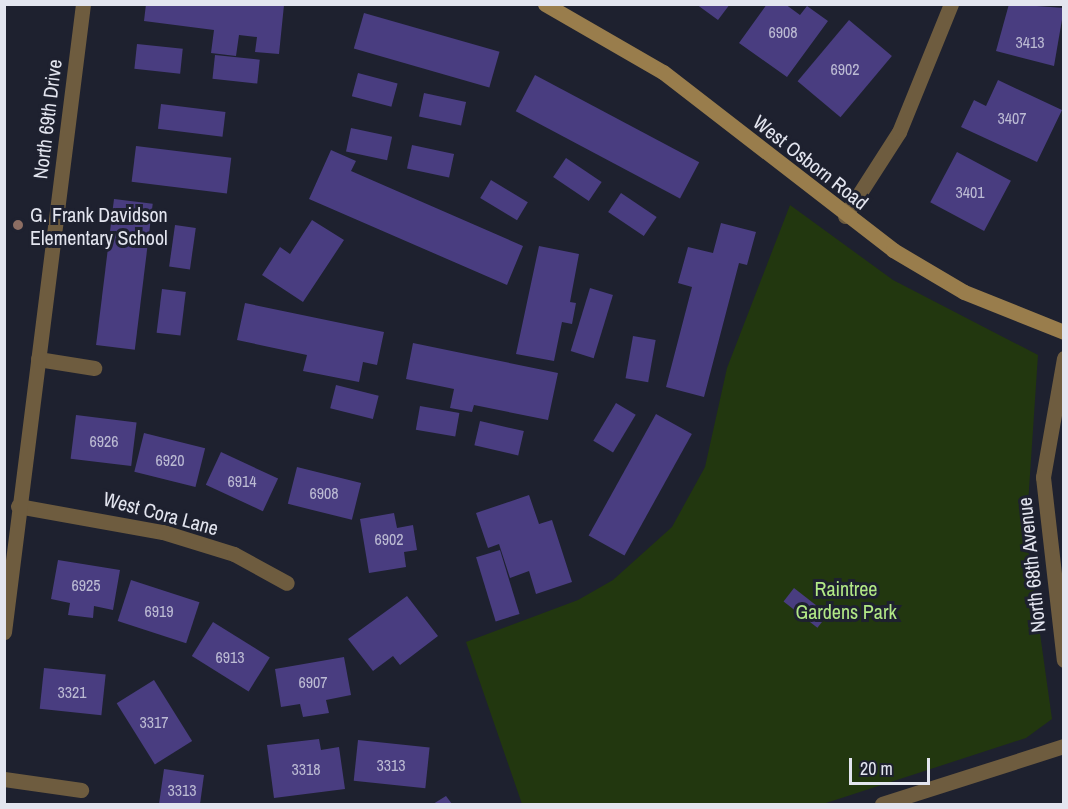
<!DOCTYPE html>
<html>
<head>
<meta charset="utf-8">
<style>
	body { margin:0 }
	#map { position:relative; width:1068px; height:809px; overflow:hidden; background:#1e212f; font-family:"Archivo Narrow",sans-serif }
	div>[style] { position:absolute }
	.green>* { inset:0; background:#22370f }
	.building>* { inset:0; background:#493d80; transform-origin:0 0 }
	.lane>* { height:15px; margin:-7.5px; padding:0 7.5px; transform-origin:7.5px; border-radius:7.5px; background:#6e5c3f }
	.street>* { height:15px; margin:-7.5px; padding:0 7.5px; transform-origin:7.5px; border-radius:7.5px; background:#6e5c3f }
	.secondary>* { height:15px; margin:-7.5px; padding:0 7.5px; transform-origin:7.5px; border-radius:7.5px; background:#997d4c }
	.dots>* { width:16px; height:16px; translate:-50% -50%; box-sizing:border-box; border:3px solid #1e212f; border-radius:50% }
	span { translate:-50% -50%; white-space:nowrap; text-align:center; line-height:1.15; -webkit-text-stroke:6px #1e212f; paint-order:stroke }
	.number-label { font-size:16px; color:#bcbbd3 }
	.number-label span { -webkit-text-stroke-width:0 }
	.street-label { font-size:20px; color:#e3e5ef }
	.poi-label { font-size:20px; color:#e3e5ef }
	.left { translate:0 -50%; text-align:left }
	.park-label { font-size:20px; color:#b2e986 }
	.frame { position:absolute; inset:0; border:6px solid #e3e5ef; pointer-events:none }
	.scale { position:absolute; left:849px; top:758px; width:81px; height:27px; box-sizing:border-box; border:3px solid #e3e5ef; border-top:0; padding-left:8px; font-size:18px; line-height:21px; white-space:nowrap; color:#e3e5ef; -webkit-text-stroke:4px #1e212f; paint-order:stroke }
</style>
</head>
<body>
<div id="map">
	<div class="green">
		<i style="clip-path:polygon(790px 205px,893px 280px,1038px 355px,1026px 534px,1052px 719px,1026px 738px,823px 804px,522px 804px,466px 642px,578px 600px,613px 580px,672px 527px,705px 467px,727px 368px)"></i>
	</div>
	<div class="building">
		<i style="clip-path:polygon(146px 4px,284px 5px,279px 54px,255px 52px,257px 37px,239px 35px,236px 56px,211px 53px,214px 30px,144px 21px)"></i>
		<i style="clip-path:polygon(696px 4px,730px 4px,718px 20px)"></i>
		<i style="clip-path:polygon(767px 4px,785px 4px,800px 15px,807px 6px,828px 21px,787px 77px,739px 43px)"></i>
		<i style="clip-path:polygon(1009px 4px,1064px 8px,1054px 66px,996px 51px)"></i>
		<i style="left:364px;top:13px;width:141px;height:37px;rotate:16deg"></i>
		<i style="left:849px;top:20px;width:56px;height:80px;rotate:40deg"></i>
		<i style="left:137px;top:44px;width:46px;height:25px;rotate:6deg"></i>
		<i style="left:215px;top:55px;width:45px;height:24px;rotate:6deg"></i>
		<i style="left:358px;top:73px;width:41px;height:24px;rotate:15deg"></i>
		<i style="left:535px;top:75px;width:186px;height:41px;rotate:28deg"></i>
		<i style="clip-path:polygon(998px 80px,1062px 110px,1037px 162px,961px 127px,974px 100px,986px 106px)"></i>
		<i style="left:424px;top:93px;width:43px;height:24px;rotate:12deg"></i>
		<i style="left:161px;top:104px;width:65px;height:25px;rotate:7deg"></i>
		<i style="left:351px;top:128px;width:42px;height:24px;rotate:12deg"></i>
		<i style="left:412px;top:145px;width:43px;height:24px;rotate:12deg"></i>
		<i style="left:136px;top:146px;width:96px;height:36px;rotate:7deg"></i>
		<i style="clip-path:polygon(331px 150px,356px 161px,351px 171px,523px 246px,507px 285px,309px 199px)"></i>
		<i style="left:957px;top:152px;width:61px;height:57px;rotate:28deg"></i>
		<i style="left:566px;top:158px;width:43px;height:23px;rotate:34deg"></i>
		<i style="left:491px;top:180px;width:43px;height:21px;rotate:31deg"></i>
		<i style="left:621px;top:193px;width:43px;height:23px;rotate:34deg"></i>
		<i style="left:114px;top:199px;width:39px;height:147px;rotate:7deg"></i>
		<i style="clip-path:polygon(312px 220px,344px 240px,303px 302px,262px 275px,280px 247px,290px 254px)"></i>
		<i style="clip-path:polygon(721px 223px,756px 232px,747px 265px,739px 263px,704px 397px,666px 387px,692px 287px,678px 283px,688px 247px,713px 253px)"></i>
		<i style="left:175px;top:225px;width:21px;height:42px;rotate:8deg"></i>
		<i style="clip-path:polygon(539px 246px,579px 254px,570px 302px,576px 303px,572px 324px,562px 322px,554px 361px,516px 354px)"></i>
		<i style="left:590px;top:288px;width:24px;height:66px;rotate:17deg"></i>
		<i style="left:162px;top:289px;width:24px;height:44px;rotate:7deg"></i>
		<i style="clip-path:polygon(245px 303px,384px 332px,377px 365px,363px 362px,359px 382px,303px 371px,307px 355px,237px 340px)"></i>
		<i style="left:633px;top:336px;width:23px;height:43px;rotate:10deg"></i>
		<i style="clip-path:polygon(413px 343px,558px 373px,548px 420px,474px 405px,472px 412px,450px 408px,454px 389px,406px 379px)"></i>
		<i style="left:336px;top:385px;width:44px;height:24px;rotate:14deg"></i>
		<i style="left:616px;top:403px;width:23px;height:44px;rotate:31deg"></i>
		<i style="left:420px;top:406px;width:40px;height:24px;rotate:10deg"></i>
		<i style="left:656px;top:414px;width:41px;height:139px;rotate:29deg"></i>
		<i style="left:76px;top:415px;width:61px;height:44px;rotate:7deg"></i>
		<i style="left:480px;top:421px;width:45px;height:25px;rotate:13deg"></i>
		<i style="left:144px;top:433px;width:63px;height:40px;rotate:14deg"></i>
		<i style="left:221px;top:452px;width:63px;height:36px;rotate:25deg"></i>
		<i style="left:297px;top:467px;width:66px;height:38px;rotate:14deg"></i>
		<i style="clip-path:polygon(529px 495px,539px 524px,552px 520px,572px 582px,536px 594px,529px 571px,510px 578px,499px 544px,488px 548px,476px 513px)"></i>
		<i style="clip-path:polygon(394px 513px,397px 528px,413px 525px,417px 550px,404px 552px,406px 567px,369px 573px,360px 519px)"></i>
		<i style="left:500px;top:550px;width:67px;height:25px;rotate:73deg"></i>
		<i style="clip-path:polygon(58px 560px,120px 570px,113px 610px,94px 606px,93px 618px,68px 615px,70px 603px,51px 599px)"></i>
		<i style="left:131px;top:580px;width:72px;height:43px;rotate:18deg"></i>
		<i style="left:794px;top:588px;width:43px;height:17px;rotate:38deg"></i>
		<i style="clip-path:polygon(407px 596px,438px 636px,400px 665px,393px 656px,373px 671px,348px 639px)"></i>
		<i style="left:213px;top:622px;width:67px;height:40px;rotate:32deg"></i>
		<i style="clip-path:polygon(344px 657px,351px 695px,326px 700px,329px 713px,303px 717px,300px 704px,281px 707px,275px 669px)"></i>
		<i style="left:44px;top:668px;width:62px;height:41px;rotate:6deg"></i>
		<i style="left:154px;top:680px;width:72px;height:44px;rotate:58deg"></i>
		<i style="clip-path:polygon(319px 739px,321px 750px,339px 747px,345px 789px,274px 798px,267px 745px)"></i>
		<i style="left:358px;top:740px;width:72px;height:41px;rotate:6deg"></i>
		<i style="clip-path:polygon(164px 769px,204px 775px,200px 804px,159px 804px)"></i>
		<i style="clip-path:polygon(446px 796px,452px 804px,433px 804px)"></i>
	</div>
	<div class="lane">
		<i style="left:38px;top:359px;width:57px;rotate:9.1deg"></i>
	</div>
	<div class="street">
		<i style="left:845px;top:216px;width:100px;rotate:-57.3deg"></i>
		<i style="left:899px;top:132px;width:138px;rotate:-67.9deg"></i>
		<i style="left:1064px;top:358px;width:121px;rotate:100deg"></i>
		<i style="left:1043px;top:477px;width:184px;rotate:83.5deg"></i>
		<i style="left:18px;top:506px;width:147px;rotate:10.2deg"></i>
		<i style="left:163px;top:532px;width:74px;rotate:17.2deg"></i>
		<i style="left:234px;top:554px;width:60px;rotate:28.7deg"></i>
		<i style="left:4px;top:632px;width:633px;rotate:-82.83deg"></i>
		<i style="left:4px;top:779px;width:78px;rotate:8.1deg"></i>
		<i style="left:882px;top:804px;width:191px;rotate:-17.7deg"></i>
	</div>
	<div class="secondary">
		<i style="left:545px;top:4px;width:136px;rotate:30deg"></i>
		<i style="left:663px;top:72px;width:291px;rotate:37.7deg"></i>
		<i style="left:893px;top:250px;width:82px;rotate:30.6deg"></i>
		<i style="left:964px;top:292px;width:108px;rotate:21.8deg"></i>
	</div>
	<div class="dots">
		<i style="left:18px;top:225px;background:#8d6e63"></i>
	</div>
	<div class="number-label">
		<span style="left:783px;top:32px">6908</span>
		<span style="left:1030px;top:42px">3413</span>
		<span style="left:845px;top:69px">6902</span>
		<span style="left:1012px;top:118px">3407</span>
		<span style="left:970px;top:192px">3401</span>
		<span style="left:104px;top:441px">6926</span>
		<span style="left:170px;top:460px">6920</span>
		<span style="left:242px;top:481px">6914</span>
		<span style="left:324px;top:493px">6908</span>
		<span style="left:389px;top:539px">6902</span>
		<span style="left:86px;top:585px">6925</span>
		<span style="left:159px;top:611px">6919</span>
		<span style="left:230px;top:657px">6913</span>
		<span style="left:313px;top:682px">6907</span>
		<span style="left:72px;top:692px">3321</span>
		<span style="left:154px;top:722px">3317</span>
		<span style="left:391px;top:765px">3313</span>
		<span style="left:306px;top:769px">3318</span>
		<span style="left:182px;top:790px">3313</span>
	</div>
	<div class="street-label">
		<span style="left:47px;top:119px;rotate:-83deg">North 69th Drive</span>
		<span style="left:811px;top:162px;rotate:38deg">West Osborn Road</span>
		<span style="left:161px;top:513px;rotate:15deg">West Cora Lane</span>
		<span style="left:1031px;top:565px;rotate:-96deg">North 68th Avenue</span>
	</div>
	<div class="poi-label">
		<span class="left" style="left:30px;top:226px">G. Frank Davidson<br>Elementary School</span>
	</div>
	<div class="park-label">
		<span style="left:846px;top:600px">Raintree<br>Gardens Park</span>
	</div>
	<div class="frame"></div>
	<div class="scale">20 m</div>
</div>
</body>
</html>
